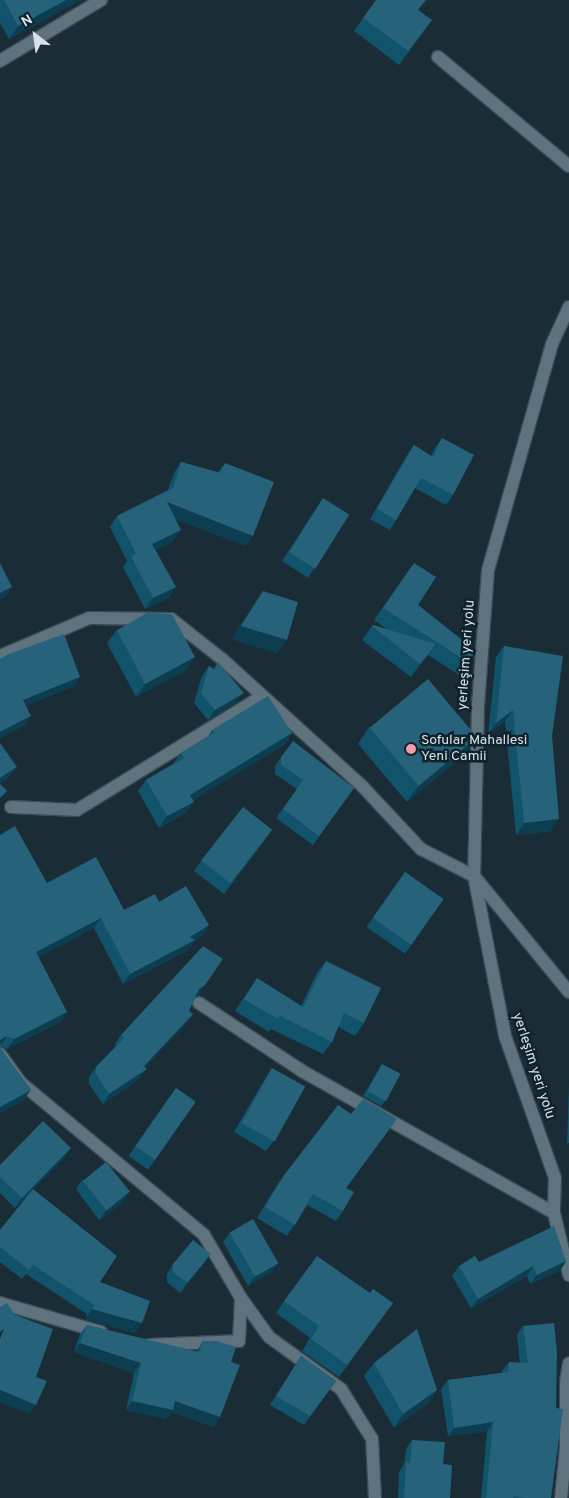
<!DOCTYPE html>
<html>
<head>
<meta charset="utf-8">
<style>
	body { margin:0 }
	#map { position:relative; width:569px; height:1498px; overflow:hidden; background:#1a2d36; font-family:Overpass,sans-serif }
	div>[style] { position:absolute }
	.roads { filter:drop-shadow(1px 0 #3b4a53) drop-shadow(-1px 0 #3b4a53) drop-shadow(0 1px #3b4a53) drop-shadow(0 -1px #3b4a53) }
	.minor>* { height:12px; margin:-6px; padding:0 6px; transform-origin:6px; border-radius:6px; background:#5e737e }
	.tertiary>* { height:12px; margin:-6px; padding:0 6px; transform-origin:6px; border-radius:6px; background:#5e737e }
	.wall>* { inset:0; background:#11536b; transform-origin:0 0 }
	.shaded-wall>* { inset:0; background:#0c3d50 }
	.building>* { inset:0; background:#266279; transform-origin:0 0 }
	.dots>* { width:14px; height:14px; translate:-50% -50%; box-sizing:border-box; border:2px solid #10232c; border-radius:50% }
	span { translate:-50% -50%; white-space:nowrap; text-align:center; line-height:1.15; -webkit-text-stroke:5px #10232c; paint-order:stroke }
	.street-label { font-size:14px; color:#d6e1e8 }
	.poi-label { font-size:14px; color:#d6e1e8 }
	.left { translate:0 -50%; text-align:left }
	.north { position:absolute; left:10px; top:10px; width:50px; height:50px; -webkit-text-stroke:4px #10232c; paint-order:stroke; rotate:330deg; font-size:14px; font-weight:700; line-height:20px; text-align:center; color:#d6e1e8 }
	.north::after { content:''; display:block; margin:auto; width:18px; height:22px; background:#d6e1e8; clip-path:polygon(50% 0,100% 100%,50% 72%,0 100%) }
</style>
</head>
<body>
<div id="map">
	<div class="roads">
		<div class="minor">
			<i style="left:438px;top:57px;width:170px;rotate:39.8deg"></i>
			<i style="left:0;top:61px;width:118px;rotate:-31.1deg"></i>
			<i style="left:0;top:656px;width:97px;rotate:-23.1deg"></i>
			<i style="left:89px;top:618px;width:82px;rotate:0.7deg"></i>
			<i style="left:171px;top:619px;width:65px;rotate:38.1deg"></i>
			<i style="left:222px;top:659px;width:190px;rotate:42.2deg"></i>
			<i style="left:363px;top:787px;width:85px;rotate:46.9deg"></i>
			<i style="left:421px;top:849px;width:59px;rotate:27deg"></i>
			<i style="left:474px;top:876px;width:150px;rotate:50.7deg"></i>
			<i style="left:11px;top:807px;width:66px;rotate:2.6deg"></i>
			<i style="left:77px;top:810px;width:216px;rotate:-31.6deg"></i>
			<i style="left:199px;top:1003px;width:123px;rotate:33.4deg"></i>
			<i style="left:302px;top:1071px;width:289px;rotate:29.4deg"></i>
			<i style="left:0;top:1054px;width:34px;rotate:54deg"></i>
			<i style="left:20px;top:1082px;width:239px;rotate:39.7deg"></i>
			<i style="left:204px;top:1235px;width:73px;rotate:59.6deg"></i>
			<i style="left:241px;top:1298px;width:48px;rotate:54.3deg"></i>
			<i style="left:269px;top:1337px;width:89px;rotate:35.8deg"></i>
			<i style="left:341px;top:1389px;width:59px;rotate:58.2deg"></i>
			<i style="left:372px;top:1439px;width:59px;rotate:87.1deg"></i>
			<i style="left:0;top:1303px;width:105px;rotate:16deg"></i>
			<i style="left:149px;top:1345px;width:90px;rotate:-2.5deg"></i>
			<i style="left:239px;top:1341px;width:43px;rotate:-87.3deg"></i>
		</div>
		<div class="tertiary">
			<i style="left:569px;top:307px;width:41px;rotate:114.7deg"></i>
			<i style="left:552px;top:344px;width:235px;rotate:105.8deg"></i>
			<i style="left:488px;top:570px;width:135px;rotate:94.2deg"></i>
			<i style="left:478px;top:705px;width:171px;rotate:91.3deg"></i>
			<i style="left:474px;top:876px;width:163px;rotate:79deg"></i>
			<i style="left:505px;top:1036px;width:151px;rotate:70.6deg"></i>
			<i style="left:555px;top:1178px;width:35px;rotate:92deg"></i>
			<i style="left:554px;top:1213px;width:64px;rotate:76.4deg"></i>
			<i style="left:561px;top:1498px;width:50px;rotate:-84.3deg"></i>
			<i style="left:566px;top:1448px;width:66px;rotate:-90deg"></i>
			<i style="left:566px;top:1382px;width:19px;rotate:-81deg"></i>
		</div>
	</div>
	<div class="wall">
		<i style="clip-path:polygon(0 0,81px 0,9px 39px,0 23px)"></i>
		<i style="clip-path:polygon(419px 11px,432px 20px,399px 65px,354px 31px,363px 18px)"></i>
		<i style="clip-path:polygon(442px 438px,453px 495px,446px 505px,415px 488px,396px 520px,390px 530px,370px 519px,407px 455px,414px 445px,431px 456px,435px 448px)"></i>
		<i style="clip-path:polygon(181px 462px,218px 472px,225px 463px,253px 536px,246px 546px,176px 519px,173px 541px,155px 550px,176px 587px,169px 598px,145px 609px,123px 567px,127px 561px,110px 527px,117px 516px,168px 490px,174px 473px)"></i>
		<i style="clip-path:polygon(323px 498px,314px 568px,308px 578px,282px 561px)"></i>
		<i style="clip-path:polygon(414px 563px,418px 605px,476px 651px,459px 675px,428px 655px,411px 677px,362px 640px,373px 625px,387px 629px,374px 620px)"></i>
		<i style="clip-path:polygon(263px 591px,277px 653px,232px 639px)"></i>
		<i style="clip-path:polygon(117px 630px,186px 670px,136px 697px,107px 643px)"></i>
		<i style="clip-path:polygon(504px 646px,551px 831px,516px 835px,505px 721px,488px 735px,496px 657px)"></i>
		<i style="clip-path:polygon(209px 666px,237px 702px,208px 720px,194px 703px,202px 676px)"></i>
		<i style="clip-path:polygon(369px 727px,477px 737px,465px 754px,407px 802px,358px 744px)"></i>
		<i style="clip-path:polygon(212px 730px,292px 733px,284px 745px,193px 800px,186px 813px,159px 828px,138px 791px,146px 780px,173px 764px,181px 753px,208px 737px)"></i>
		<i style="clip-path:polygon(281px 757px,354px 788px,313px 845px,276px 818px,297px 789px,275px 774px,275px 766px)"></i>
		<i style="clip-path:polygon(0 835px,47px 883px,124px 910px,159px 902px,209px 925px,202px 936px,195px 940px,188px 950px,123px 984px,94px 928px,38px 957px,67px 1012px,60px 1022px,7px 1049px,0 1046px,1px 1049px,31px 1090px,23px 1100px,0 1113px)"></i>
		<i style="clip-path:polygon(266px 839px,224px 894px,194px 871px,201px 861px)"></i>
		<i style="left:405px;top:872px;width:47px;height:67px;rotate:35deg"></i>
		<i style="clip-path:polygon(326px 961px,364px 1023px,355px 1036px,338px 1027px,332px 1042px,323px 1054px,271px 1029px,269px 1032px,235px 1011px,257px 978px,301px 1006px,317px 973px)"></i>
		<i style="clip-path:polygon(199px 995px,195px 997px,189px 1011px,193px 1014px,186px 1024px,145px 1067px,140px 1078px,103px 1104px,89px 1084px,89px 1077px,96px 1067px,116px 1046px,115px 1044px,121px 1035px)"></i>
		<i style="clip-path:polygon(382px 1064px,385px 1101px,381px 1106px,363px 1096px)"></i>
		<i style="clip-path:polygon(272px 1068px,273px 1142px,266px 1151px,234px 1132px,266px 1077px)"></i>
		<i style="clip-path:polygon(569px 1084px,569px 1143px,567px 1143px)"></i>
		<i style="left:176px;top:1088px;width:24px;height:83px;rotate:35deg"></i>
		<i style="clip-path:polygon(71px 1148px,64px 1158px,33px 1189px,100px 1282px,135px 1333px,86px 1319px,87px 1314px,26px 1274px,22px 1279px,0 1262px,0 1230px,30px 1193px,15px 1208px,0 1193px,0 1165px)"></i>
		<i style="clip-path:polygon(285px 1174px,347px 1188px,343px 1211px,336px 1221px,307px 1205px,287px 1236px,257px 1218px,277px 1185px)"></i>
		<i style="clip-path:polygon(82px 1180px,123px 1202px,99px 1220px,76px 1189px)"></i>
		<i style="clip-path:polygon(230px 1233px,278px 1263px,271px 1272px,248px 1286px,223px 1242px)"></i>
		<i style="clip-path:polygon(566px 1261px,560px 1271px,530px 1284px,527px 1276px,471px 1308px,452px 1276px,459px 1266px)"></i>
		<i style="clip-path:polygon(204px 1263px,180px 1293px,167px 1282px,167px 1274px,173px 1264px)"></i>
		<i style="clip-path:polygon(370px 1293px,393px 1303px,339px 1377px,302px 1351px,310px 1338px,276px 1313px,284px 1301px)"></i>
		<i style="clip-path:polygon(87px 1325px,196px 1352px,203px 1341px,231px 1362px,214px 1427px,171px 1412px,166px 1419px,126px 1410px,134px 1373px,74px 1352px,80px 1334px)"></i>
		<i style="clip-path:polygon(523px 1326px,551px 1498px,481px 1498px,487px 1431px,448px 1436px,441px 1389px,448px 1380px,502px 1373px,502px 1371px,509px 1362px,520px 1363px,517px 1335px)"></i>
		<i style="clip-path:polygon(301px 1356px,336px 1381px,304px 1425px,270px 1405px)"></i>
		<i style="clip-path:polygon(374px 1363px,437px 1390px,428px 1403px,394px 1428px,364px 1376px)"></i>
		<i style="clip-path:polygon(412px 1440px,443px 1464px,450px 1498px,398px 1498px,399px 1472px,404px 1464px,406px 1449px)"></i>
	</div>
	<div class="shaded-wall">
		<i style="clip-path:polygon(66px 0,81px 0,9px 39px,18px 26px)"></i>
		<i style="clip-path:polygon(167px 502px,253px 536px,246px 546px,159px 513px)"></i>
		<i style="clip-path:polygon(181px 530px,173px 541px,144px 555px,152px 544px)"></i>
		<i style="clip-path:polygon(12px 587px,5px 597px,0 599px,0 593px)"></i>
		<i style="clip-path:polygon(176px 587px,169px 598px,145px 609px,153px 598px)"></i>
		<i style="clip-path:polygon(241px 626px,287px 640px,277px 653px,232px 639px)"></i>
		<i style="clip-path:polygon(436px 644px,426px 657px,411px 677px,420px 664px)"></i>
		<i style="clip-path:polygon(195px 657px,186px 670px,136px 697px,145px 684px)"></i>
		<i style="clip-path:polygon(80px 677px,73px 687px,16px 710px,23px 700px)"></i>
		<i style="clip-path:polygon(244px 693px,237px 702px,208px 720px,215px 710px)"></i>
		<i style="clip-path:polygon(513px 710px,505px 721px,488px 735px,496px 723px)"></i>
		<i style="clip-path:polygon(31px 716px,24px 726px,0 739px,0 732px)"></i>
		<i style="clip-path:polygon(292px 733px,284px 745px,182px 807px,190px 795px)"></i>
		<i style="clip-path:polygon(477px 737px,465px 754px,407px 802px,418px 786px)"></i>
		<i style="clip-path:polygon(17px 767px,9px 777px,0 784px,0 778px)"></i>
		<i style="clip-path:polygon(194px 802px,186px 813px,159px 828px,167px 816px)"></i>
		<i style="clip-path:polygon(559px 819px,551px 831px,516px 835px,524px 823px)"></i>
		<i style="clip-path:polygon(272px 830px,266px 839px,224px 894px,231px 884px)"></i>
		<i style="clip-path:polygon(101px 918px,94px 928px,29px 962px,36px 952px)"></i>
		<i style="clip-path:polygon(209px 925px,202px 936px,193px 941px,195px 940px,188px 950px,123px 984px,130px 974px)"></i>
		<i style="clip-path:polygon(205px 985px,199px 995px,192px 999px,199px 989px)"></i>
		<i style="clip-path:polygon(67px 1012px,60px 1022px,7px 1049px,14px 1039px)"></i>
		<i style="clip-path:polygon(193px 1014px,186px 1024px,138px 1075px,147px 1069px,140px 1078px,103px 1104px,109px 1094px,144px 1066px)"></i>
		<i style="clip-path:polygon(7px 1036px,0 1046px,0 1040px)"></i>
		<i style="clip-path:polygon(31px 1090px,23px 1100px,0 1113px,0 1107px)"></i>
		<i style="clip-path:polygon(71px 1148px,64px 1158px,15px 1208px,22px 1198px)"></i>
		<i style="clip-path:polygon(130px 1192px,123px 1202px,99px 1220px,106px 1210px)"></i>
		<i style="clip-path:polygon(211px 1254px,204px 1263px,180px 1293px,187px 1283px)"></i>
		<i style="clip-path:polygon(566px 1261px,560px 1271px,530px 1284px,537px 1275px)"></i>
		<i style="clip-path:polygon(278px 1263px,271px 1272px,248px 1286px,255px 1276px)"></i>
		<i style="clip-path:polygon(533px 1266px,527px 1276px,471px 1308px,478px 1299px)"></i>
		<i style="clip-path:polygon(92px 1309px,142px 1323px,135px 1333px,86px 1319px)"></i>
		<i style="clip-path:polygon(80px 1343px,141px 1363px,134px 1373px,74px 1352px)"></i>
		<i style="clip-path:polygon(0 1390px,36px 1405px,30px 1414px,0 1402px)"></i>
		<i style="clip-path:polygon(437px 1390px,428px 1403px,394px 1428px,403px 1414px)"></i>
		<i style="clip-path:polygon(132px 1401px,175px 1401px,220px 1417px,214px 1427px,171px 1412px,166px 1419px,126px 1410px)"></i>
		<i style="clip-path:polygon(493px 1422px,487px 1431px,448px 1436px,454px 1428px)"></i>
	</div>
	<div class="building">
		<i style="clip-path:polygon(4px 0,66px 0,18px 26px)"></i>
		<i style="clip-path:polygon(376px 0,426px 0,418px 10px,432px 20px,408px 51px,363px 18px)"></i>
		<i style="clip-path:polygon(442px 438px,474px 455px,453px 495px,421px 478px,396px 520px,377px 509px,414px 445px,433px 457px)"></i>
		<i style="clip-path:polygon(181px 462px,220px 473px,225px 463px,274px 482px,253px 536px,167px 502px,181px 530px,152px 544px,176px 587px,153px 598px,131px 556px,136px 553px,117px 516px,173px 488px)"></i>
		<i style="left:323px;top:498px;width:31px;height:64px;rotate:32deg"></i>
		<i style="clip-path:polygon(0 563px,12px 587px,0 593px)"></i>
		<i style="clip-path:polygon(414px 563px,436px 577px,418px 605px,476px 651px,468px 662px,383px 608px)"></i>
		<i style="clip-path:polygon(263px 591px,298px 602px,287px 640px,241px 626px)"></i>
		<i style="clip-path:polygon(147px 613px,172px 614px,195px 657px,145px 684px,117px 630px)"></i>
		<i style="clip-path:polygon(373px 625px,436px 644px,420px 664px,372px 626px)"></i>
		<i style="clip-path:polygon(64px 634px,80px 677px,23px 700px,31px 716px,0 732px,0 659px,9px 654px)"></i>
		<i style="clip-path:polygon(504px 646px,563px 656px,552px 736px,559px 819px,524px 823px,513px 710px,496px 723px)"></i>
		<i style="clip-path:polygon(218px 662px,244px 693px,215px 710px,201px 693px,209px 666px,214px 669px)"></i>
		<i style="left:428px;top:679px;width:76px;height:76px;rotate:50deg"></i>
		<i style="clip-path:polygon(268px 696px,292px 733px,190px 795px,194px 802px,167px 816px,146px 780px,184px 758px,181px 753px,214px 733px,212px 730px)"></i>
		<i style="clip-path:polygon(293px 741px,354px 788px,319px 836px,283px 809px,303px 780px,281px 765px,281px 757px)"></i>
		<i style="clip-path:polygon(0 743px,17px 767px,0 778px)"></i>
		<i style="clip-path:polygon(0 784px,7px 791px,0 798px)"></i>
		<i style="left:243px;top:807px;width:37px;height:68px;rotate:38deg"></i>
		<i style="clip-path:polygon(15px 826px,47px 883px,96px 857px,124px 910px,155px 894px,159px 902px,186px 886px,209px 925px,190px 937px,195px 940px,130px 974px,101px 918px,36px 952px,67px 1012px,14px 1039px,7px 1036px,0 1040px,0 835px)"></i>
		<i style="left:405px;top:872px;width:47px;height:56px;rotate:35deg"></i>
		<i style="clip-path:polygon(203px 946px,223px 959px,205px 985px,199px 989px,189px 1011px,193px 1014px,144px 1066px,147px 1069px,109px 1094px,96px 1074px,96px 1067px,124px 1038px,121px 1035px)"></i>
		<i style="clip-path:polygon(326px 961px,381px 988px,364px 1023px,344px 1013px,332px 1042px,280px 1016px,278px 1019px,244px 999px,257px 978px,303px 1007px)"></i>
		<i style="clip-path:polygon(0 1040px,1px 1049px,31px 1090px,0 1107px)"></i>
		<i style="left:382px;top:1064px;width:21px;height:31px;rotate:28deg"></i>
		<i style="left:272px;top:1068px;width:38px;height:63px;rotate:29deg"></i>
		<i style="left:176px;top:1088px;width:24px;height:71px;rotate:35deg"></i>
		<i style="clip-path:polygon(363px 1099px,397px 1119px,346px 1188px,354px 1192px,343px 1211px,313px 1194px,295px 1225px,265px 1207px,285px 1174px,338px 1105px,351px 1114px)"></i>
		<i style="clip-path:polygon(43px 1121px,71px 1148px,22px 1198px,0 1177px,0 1165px)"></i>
		<i style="left:106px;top:1162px;width:38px;height:30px;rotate:51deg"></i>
		<i style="clip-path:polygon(33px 1189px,117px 1256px,100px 1282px,150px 1301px,142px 1323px,92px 1309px,94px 1305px,33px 1265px,29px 1270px,0 1247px,0 1230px)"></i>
		<i style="left:253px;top:1219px;width:51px;height:27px;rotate:60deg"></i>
		<i style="clip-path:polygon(554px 1226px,566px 1261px,537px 1275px,533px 1266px,478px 1299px,459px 1266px,475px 1256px,479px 1262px)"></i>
		<i style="clip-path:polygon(193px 1240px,211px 1254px,187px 1283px,173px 1272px,173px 1264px)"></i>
		<i style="clip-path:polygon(317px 1256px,370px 1293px,373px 1289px,393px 1303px,347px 1365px,311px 1339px,319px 1326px,284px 1301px)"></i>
		<i style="clip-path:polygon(7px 1303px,15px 1315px,53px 1329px,36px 1377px,47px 1381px,36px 1405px,0 1390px,0 1339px,4px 1329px,0 1332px,0 1307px)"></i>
		<i style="clip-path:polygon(554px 1323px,557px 1352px,556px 1408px,563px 1409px,551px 1498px,526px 1498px,513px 1496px,513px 1498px,486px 1498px,493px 1422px,454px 1428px,448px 1380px,508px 1372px,509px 1362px,528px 1363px,523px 1326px)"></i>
		<i style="clip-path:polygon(87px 1325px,199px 1352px,203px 1341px,217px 1341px,236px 1347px,231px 1362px,240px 1365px,220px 1417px,175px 1401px,173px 1410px,132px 1401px,141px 1363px,80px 1343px)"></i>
		<i style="clip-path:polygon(417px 1329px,437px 1390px,403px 1414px,374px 1363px)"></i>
		<i style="clip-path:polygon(301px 1356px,336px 1381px,310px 1416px,276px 1396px)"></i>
		<i style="clip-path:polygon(412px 1440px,445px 1442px,443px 1464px,452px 1465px,450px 1498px,404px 1498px,406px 1462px,410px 1463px)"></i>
	</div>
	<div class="dots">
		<i style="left:411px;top:749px;background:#f29aae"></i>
	</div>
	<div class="street-label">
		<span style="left:467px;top:655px;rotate:-86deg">yerleşim yeri yolu</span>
		<span style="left:533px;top:1066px;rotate:72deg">yerleşim yeri yolu</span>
	</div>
	<div class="poi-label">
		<span class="left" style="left:421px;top:749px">Sofular Mahallesi<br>Yeni Camii</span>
	</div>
	<div class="north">N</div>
</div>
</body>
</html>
